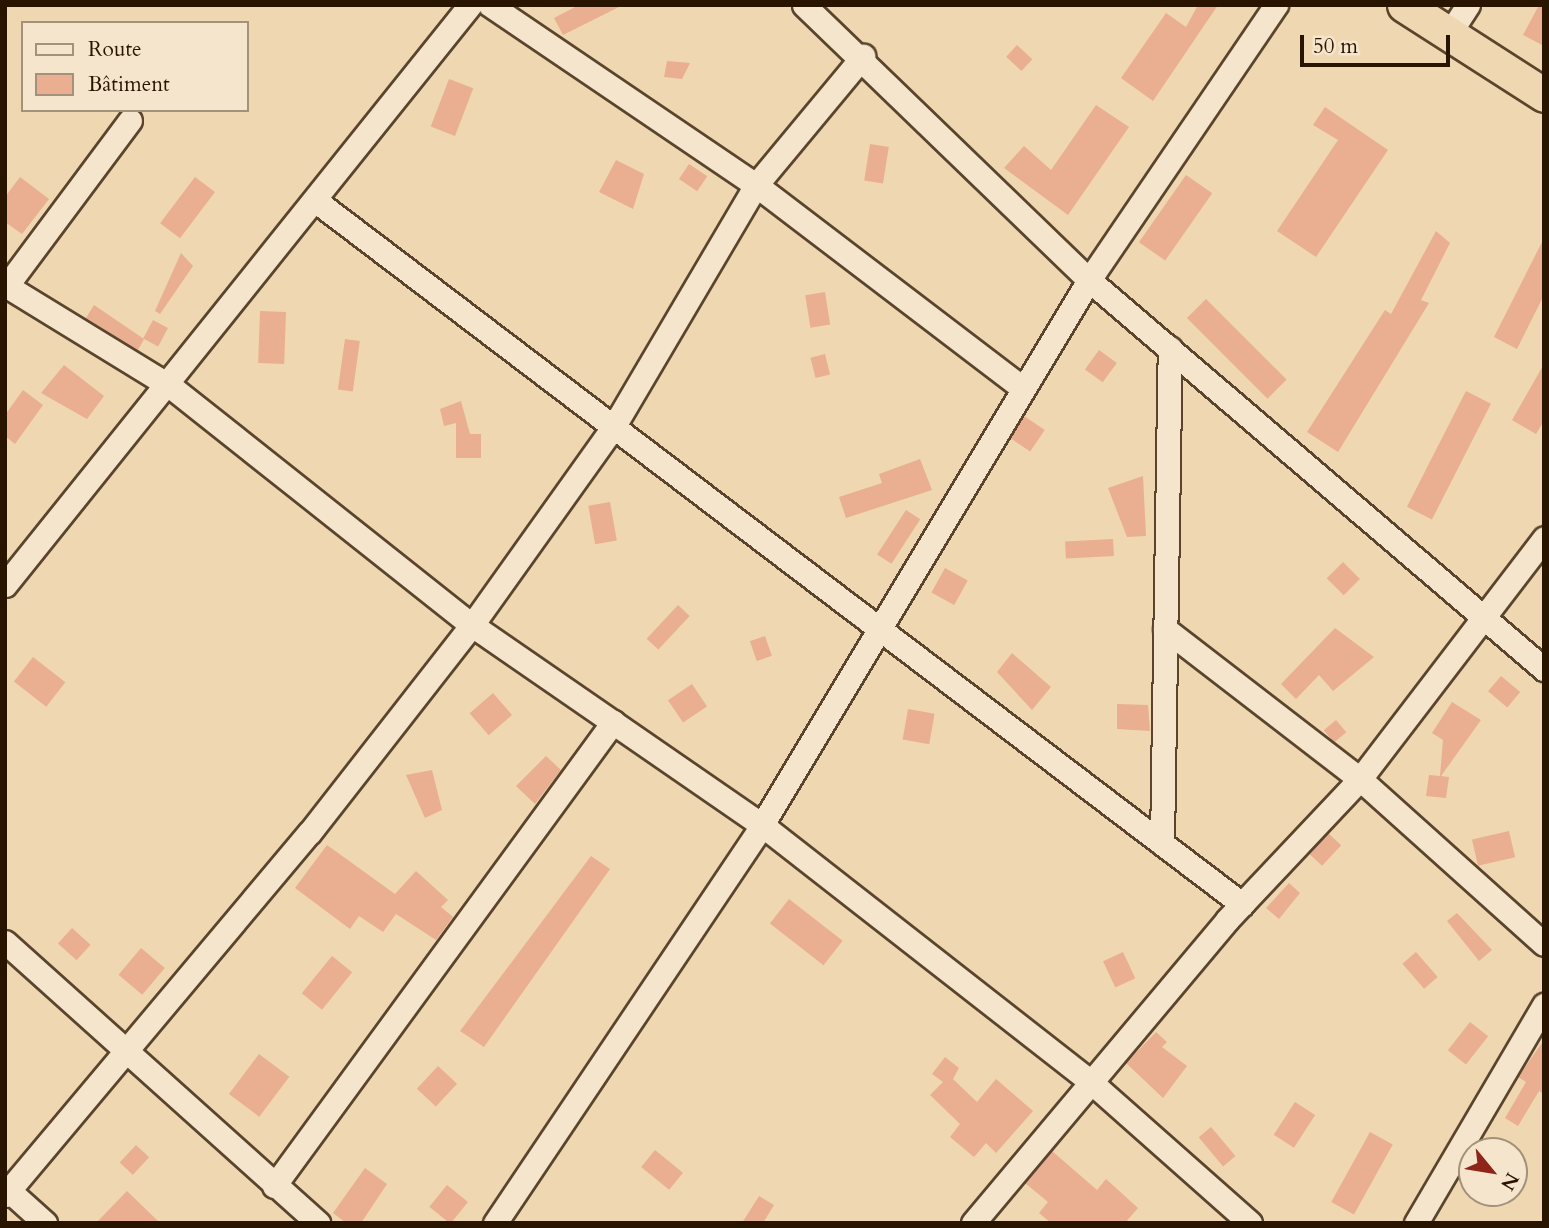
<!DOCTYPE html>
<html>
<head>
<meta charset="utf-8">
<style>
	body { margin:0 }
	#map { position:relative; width:1549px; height:1228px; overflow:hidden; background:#efd7b2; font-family:Cardo,serif }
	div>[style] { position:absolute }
	.building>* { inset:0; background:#e9af90; transform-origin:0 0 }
	.roads { filter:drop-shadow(2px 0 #5a452c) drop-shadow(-2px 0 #5a452c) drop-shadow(0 2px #5a452c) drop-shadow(0 -2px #5a452c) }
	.minor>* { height:23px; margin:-11.5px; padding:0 11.5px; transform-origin:11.5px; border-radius:11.5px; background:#f5e5cd }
	.highway>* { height:33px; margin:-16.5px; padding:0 16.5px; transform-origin:16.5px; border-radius:16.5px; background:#efd7b2 }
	span { translate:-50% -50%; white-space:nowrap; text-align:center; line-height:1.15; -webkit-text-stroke:6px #f5e5cd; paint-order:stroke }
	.frame { position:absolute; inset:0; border:7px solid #291400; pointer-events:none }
	.legend { position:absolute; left:21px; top:21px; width:228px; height:91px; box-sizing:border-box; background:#f5e5cd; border:2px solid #a3917b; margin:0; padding:9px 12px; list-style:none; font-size:21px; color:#291400 }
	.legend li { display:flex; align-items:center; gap:14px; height:35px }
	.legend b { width:35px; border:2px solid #a3917b }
	.north { position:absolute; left:1458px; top:1137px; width:70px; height:70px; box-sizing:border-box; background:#f5e5cd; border:2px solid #a3917b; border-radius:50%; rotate:120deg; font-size:19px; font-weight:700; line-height:28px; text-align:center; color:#291400 }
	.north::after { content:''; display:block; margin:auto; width:24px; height:32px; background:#8f2418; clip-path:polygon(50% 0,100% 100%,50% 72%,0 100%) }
	.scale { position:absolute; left:1300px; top:35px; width:150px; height:32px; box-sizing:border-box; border:4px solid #291400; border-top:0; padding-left:9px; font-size:21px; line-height:24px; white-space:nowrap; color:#291400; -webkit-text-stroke:5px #f5e5cd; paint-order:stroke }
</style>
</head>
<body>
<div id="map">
	<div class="building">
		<i style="clip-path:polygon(579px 5px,623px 5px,563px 35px,554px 18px)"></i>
		<i style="clip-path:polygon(1198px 5px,1218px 5px,1153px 101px,1121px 78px,1166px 13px,1186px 27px)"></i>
		<i style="clip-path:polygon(1539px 5px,1544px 5px,1544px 46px,1523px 35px)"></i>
		<i style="left:1017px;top:45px;width:21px;height:16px;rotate:43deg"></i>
		<i style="clip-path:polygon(667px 61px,690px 63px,682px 79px,664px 77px)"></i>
		<i style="left:449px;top:79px;width:26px;height:51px;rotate:21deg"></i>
		<i style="clip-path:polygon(1096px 105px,1129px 127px,1068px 215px,1004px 168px,1024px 146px,1051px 170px)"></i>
		<i style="clip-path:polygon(1325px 107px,1388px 150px,1316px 257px,1277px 231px,1338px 140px,1313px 125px)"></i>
		<i style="left:870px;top:144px;width:19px;height:37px;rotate:9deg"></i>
		<i style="clip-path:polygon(616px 160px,644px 174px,633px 209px,599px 192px)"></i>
		<i style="left:689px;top:164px;width:22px;height:18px;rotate:34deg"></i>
		<i style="left:1186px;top:175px;width:32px;height:82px;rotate:35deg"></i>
		<i style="clip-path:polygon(20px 177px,49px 199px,22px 234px,5px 222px,5px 197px)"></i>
		<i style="left:195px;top:177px;width:25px;height:58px;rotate:37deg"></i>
		<i style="clip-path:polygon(1436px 231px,1450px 243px,1421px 300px,1429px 303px,1338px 452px,1307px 432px,1385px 310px,1391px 314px)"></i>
		<i style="clip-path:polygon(1544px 238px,1544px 295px,1517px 349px,1494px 337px)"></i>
		<i style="clip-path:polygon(181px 253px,193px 266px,160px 314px,155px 311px)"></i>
		<i style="left:825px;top:292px;width:33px;height:20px;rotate:81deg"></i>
		<i style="left:1206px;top:299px;width:114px;height:27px;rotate:45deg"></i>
		<i style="clip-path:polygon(94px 305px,144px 339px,138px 350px,86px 318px)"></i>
		<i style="left:260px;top:311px;width:26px;height:52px;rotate:2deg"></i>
		<i style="left:153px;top:320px;width:17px;height:21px;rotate:28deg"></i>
		<i style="left:345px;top:339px;width:15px;height:51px;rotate:8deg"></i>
		<i style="left:1099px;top:350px;width:22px;height:24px;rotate:36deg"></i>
		<i style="left:825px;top:354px;width:21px;height:15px;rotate:76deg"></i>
		<i style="clip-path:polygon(1544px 364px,1544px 421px,1536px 434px,1512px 420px)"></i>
		<i style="clip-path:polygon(64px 365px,104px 396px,87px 419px,41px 393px)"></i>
		<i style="clip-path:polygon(23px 390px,43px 405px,15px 444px,5px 436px,5px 415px)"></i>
		<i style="left:1466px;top:391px;width:28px;height:130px;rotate:27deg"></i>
		<i style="clip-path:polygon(461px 401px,470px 434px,481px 434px,481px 458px,456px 458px,456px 423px,444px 426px,440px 409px)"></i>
		<i style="left:1024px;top:416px;width:25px;height:26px;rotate:34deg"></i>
		<i style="clip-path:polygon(920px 459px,932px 490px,846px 518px,839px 497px,882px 483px,879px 474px)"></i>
		<i style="clip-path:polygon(1143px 476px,1146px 536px,1127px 537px,1108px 488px)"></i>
		<i style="left:610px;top:502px;width:39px;height:22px;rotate:80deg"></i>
		<i style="left:906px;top:510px;width:17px;height:53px;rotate:33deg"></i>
		<i style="left:1113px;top:539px;width:17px;height:48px;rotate:87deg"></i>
		<i style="left:1343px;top:562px;width:24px;height:23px;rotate:45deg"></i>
		<i style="left:945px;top:568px;width:26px;height:28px;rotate:29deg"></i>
		<i style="left:678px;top:605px;width:16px;height:46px;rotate:43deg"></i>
		<i style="clip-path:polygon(1335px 628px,1374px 657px,1333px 691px,1319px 675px,1296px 699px,1281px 684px)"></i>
		<i style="left:765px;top:636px;width:21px;height:16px;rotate:71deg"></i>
		<i style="clip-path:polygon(1012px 653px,1051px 687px,1032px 710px,997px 672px)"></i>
		<i style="left:33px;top:657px;width:41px;height:31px;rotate:38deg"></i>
		<i style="left:1501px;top:676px;width:25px;height:20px;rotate:40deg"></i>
		<i style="left:692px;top:684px;width:27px;height:29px;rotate:56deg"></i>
		<i style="left:493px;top:693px;width:29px;height:31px;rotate:49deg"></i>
		<i style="clip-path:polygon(1452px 702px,1481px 720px,1441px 776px,1449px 777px,1446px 798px,1426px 796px,1429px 775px,1440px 776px,1443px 740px,1432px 733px)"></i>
		<i style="clip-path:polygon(1117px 704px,1148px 705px,1150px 731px,1117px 729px)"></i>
		<i style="left:908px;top:709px;width:27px;height:31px;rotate:10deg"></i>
		<i style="left:1336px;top:720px;width:16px;height:16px;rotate:50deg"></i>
		<i style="clip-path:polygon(546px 756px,561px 770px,535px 804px,516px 786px)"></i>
		<i style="clip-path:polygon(432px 770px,442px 810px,425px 818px,406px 775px)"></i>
		<i style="left:1509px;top:831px;width:27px;height:38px;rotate:77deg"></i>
		<i style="left:1328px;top:833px;width:18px;height:28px;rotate:43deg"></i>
		<i style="clip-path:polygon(327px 845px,395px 894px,416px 871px,448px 900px,441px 907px,453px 917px,436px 940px,396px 914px,383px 932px,359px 916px,350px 929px,295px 888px)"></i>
		<i style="clip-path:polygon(591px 856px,610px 869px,484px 1047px,460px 1031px)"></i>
		<i style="clip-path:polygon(1289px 883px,1300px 893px,1279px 919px,1266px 908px)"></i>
		<i style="left:789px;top:899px;width:68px;height:31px;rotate:38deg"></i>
		<i style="clip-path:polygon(1457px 913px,1492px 950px,1479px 961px,1447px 921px)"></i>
		<i style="left:72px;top:928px;width:25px;height:21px;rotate:42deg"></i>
		<i style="left:141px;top:948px;width:31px;height:35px;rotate:40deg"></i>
		<i style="left:1123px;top:952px;width:29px;height:22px;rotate:65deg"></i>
		<i style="left:1416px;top:952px;width:33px;height:18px;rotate:49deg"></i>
		<i style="left:332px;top:956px;width:26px;height:48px;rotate:39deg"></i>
		<i style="left:1470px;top:1022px;width:23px;height:36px;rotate:38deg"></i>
		<i style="clip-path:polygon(1156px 1032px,1167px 1042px,1162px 1047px,1187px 1066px,1163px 1098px,1126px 1063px)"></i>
		<i style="clip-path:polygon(1544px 1040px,1544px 1094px,1539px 1091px,1518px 1126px,1505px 1118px,1526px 1082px,1518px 1077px)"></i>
		<i style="left:259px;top:1054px;width:38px;height:50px;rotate:37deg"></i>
		<i style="clip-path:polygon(945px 1057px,959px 1068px,953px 1079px,977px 1102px,996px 1079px,1033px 1111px,996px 1153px,986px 1143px,974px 1157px,950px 1137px,960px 1124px,930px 1095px,943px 1082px,932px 1074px)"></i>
		<i style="left:438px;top:1066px;width:26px;height:31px;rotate:43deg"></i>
		<i style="left:1295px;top:1102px;width:24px;height:39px;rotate:33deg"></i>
		<i style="left:1211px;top:1127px;width:38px;height:16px;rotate:50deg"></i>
		<i style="left:1370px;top:1132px;width:26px;height:80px;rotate:29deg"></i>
		<i style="left:136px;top:1145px;width:18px;height:24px;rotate:43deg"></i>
		<i style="left:655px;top:1150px;width:36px;height:22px;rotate:39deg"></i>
		<i style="clip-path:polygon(1052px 1151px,1097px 1190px,1106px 1179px,1138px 1208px,1125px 1223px,1051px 1223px,1039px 1213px,1048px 1202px,1025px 1183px)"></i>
		<i style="clip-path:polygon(365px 1168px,387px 1184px,361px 1223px,346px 1223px,333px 1213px)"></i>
		<i style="left:447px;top:1185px;width:27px;height:28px;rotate:39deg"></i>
		<i style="clip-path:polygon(127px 1191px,160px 1223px,96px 1223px)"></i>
		<i style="clip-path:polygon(759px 1196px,774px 1205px,763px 1223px,742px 1223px)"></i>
	</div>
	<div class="roads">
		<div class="minor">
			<i style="left:490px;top:5px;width:321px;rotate:34.1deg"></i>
			<i style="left:756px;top:185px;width:335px;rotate:37.3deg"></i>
			<i style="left:804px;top:5px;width:396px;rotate:44deg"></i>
			<i style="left:1089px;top:280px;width:599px;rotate:40.53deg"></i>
			<i style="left:1449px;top:34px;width:35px;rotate:-57deg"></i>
			<i style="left:316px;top:201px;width:1163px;rotate:37.21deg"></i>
			<i style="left:5px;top:285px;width:193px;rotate:31.5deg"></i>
			<i style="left:170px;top:386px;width:385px;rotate:38.4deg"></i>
			<i style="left:472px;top:625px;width:352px;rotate:34.6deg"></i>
			<i style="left:762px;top:825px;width:419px;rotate:38deg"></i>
			<i style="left:1092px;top:1083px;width:211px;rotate:41.5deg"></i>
			<i style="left:5px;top:288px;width:209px;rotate:-53.3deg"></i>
			<i style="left:5px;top:585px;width:743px;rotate:-51.28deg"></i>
			<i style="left:1165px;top:629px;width:246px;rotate:37.6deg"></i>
			<i style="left:1360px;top:779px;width:247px;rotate:41.9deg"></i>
			<i style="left:1162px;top:843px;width:495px;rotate:-89.1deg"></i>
			<i style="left:5px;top:942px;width:421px;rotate:41.9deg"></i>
			<i style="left:274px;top:1186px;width:575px;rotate:-53.85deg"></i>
			<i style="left:5px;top:1187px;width:54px;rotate:42deg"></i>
			<i style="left:5px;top:1195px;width:474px;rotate:-50deg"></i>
			<i style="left:310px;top:832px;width:263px;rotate:-52deg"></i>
			<i style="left:472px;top:625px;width:244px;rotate:-54.5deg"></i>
			<i style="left:614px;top:426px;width:280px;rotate:-59.5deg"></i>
			<i style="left:756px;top:185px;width:168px;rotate:-50.3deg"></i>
			<i style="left:495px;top:1223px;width:479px;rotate:-56.1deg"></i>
			<i style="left:762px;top:825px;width:636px;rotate:-59.04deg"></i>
			<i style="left:1089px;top:280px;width:333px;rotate:-55.8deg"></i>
			<i style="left:973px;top:1223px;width:395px;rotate:-50deg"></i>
			<i style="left:1227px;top:920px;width:194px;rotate:-46.7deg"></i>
			<i style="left:1360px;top:779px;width:303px;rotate:-52.6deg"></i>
			<i style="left:1416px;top:1223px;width:253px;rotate:-59.6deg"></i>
		</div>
		<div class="highway">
			<i style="left:1404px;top:5px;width:166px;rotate:32.7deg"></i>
		</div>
	</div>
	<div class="frame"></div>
	<ul class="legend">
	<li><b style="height:9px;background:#f5e5cd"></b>Route</li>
	<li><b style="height:19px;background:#e9af90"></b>Bâtiment</li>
	</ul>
	<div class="north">N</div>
	<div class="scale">50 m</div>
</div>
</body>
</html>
